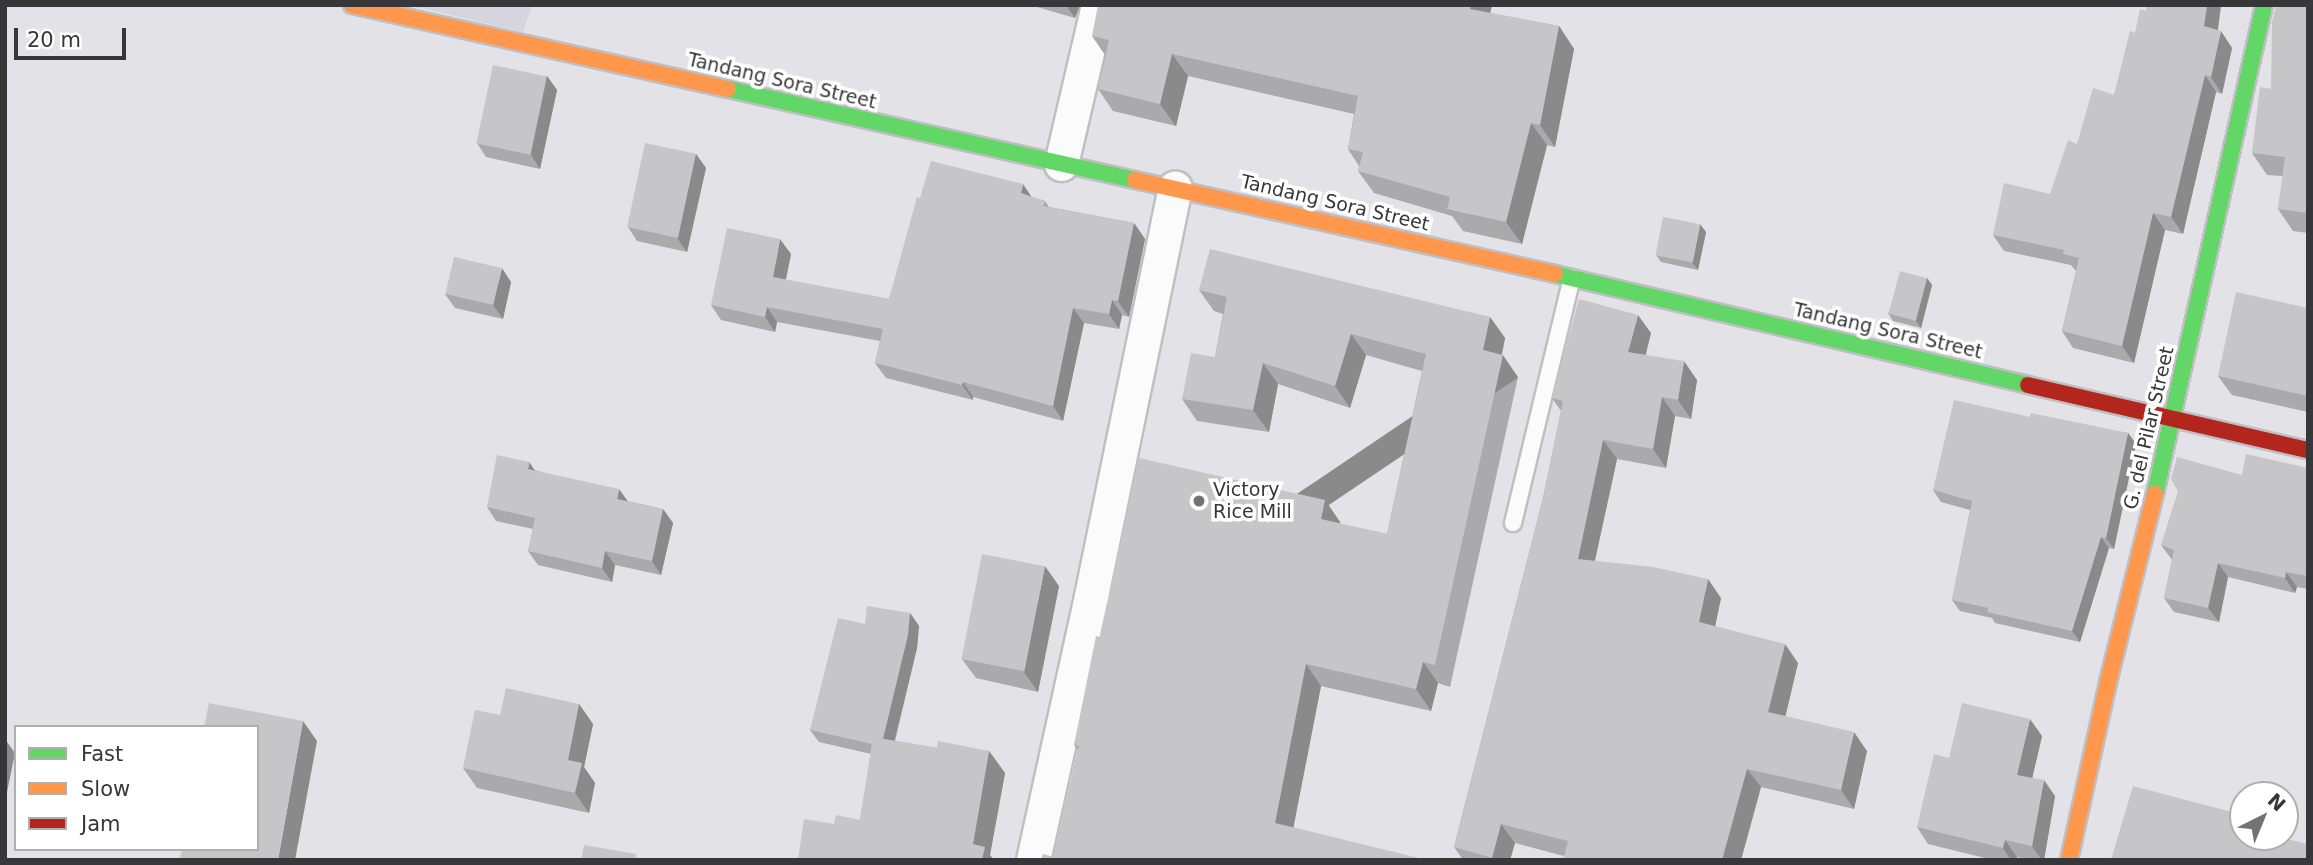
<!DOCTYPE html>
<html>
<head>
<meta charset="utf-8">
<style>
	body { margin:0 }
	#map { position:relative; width:2313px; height:865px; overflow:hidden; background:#e2e2e7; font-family:"DejaVu Sans",sans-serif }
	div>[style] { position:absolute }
	.built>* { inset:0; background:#d5d5e0 }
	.roads { filter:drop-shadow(2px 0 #bfbfc3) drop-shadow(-2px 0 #bfbfc3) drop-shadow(0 2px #bfbfc3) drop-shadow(0 -2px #bfbfc3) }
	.lane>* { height:16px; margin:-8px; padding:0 8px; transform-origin:8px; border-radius:8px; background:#fbfbfb }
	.street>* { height:33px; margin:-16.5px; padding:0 16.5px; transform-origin:16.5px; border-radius:16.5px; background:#fbfbfb }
	.fast>* { height:16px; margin:-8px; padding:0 8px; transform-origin:8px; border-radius:8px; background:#63d668 }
	.slow>* { height:16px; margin:-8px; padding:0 8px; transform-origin:8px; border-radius:8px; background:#ff974d }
	.jam>* { height:16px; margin:-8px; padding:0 8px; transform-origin:8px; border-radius:8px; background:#b3261e }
	.wall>* { inset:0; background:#aaa9ab }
	.shaded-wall>* { inset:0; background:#8b8a8b; transform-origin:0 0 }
	.building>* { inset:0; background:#c6c5c7; transform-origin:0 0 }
	.dots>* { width:19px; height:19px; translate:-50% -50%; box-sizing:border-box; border:4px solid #fff; border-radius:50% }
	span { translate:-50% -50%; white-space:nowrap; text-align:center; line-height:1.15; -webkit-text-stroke:7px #fff; paint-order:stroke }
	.street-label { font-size:19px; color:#37373a }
	.poi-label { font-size:19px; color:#37373a }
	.left { translate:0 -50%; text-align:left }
	.frame { position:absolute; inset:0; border:7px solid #37373a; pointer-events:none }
	.legend { position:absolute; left:14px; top:725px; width:245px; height:126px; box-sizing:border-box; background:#fff; border:2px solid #afafb0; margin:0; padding:9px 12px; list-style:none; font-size:21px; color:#37373a }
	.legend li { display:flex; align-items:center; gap:14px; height:35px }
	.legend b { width:35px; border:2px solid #afafb0 }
	.north { position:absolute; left:2229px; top:781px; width:70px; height:70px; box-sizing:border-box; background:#fff; border:2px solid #afafb0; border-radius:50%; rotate:43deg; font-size:19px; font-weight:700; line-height:28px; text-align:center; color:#37373a }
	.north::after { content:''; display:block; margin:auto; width:24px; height:32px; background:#737377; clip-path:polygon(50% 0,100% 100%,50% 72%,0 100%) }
	.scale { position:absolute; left:14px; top:28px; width:112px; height:32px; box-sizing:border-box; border:4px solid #37373a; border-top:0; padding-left:9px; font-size:21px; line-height:24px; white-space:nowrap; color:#37373a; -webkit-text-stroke:5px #fff; paint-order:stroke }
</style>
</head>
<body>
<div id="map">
	<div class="built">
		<i style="clip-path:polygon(408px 5px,532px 5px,523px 32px)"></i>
	</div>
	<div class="roads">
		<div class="lane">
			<i style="left:1513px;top:523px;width:252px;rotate:-76.5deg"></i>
		</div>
		<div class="street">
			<i style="left:1061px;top:164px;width:163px;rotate:-76.9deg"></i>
			<i style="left:1033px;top:860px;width:270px;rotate:-77.6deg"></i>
			<i style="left:1091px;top:596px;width:417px;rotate:-78.4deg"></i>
		</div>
		<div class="fast">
			<i style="left:728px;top:89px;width:417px;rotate:12.6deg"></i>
			<i style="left:1555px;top:274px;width:486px;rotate:13.2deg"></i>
			<i style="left:2155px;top:494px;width:501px;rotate:-77.43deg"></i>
		</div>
		<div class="slow">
			<i style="left:352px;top:5px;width:385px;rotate:12.6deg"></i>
			<i style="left:1135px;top:180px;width:430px;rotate:12.6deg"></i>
			<i style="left:2069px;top:860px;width:182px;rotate:-77.6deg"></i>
			<i style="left:2108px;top:682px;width:194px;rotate:-76deg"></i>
		</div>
		<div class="jam">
			<i style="left:2028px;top:385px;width:287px;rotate:13.1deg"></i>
		</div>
	</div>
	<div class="wall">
		<i style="clip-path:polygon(1030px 5px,1080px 5px,1075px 18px)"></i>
		<i style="clip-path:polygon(1492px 5px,1490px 13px,1559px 26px,1574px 49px,1555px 147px,1547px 145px,1522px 244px,1463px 231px,1452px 216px,1374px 193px,1358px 171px,1359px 166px,1348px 149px,1354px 114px,1188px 76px,1176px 126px,1113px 111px,1098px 89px,1105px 55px,1092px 36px)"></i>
		<i style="clip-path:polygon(2146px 5px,2221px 5px,2218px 30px,2232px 48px,2222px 94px,2216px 92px,2183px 234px,2165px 230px,2134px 363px,2073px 348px,2062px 331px,2076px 271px,2071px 265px,2004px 251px,1993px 235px,2050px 194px,2077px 144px,2114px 95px,2135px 33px,2146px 11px)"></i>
		<i style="clip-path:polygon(2308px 5px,2308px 233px,2293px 231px,2278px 209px,2283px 176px,2267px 175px,2252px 153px,2271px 89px)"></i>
		<i style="clip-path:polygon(547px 76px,557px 90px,540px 169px,486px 157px,477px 143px)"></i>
		<i style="clip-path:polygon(696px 154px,706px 168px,687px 252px,637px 241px,628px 227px)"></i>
		<i style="clip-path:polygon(1032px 197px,1045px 201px,1049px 207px,1134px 223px,1145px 239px,1129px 317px,1122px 315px,1119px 329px,1084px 323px,1063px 421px,973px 397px,973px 400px,886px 378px,875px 363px,880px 341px,777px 322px,775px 332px,721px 320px,711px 305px,791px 254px,786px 280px,889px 299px,920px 198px)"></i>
		<i style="clip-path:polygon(1706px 232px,1698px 270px,1661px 262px,1656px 255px)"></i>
		<i style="clip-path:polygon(1927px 278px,1932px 285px,1921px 328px,1893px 321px,1888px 313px)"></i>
		<i style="clip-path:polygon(511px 282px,503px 319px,455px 308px,445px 294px)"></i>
		<i style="clip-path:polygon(1199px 290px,1490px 317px,1505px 338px,1502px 355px,1518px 377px,1450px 687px,1438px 683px,1431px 711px,1321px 686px,1293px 828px,1054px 857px,1078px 750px,1074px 745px,1100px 637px,1325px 500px,1340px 522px,1340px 524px,1387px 534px,1422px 371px,1366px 355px,1350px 408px,1278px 384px,1269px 432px,1197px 421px,1182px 399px,1215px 357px,1223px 314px,1214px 311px)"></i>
		<i style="clip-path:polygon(2308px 308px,2308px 412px,2232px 395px,2218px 376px)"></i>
		<i style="clip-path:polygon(1651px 333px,1646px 355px,1697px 380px,1691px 419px,1675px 416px,1666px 468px,1617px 459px,1595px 561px,1721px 598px,1715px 626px,1798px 663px,1785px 716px,1867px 751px,1854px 809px,1761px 787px,1741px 860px,1563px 860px,1564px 856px,1515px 843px,1510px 860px,1463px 860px,1454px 847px,1543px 498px,1561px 411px,1552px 398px)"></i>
		<i style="clip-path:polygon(2030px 417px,2128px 433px,2136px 444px,2114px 549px,2109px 548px,2080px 642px,1995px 623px,1992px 618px,1960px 611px,1952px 600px,1970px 510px,1941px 502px,1933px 490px)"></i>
		<i style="clip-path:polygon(2308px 468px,2308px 589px,2297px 587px,2295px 593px,2228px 577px,2219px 622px,2174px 612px,2164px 598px,2172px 560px,2161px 545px,2242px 475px)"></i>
		<i style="clip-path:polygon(535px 470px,627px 501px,663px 509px,673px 523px,661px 575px,615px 565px,612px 582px,538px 565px,528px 551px,533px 529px,496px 521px,487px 507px)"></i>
		<i style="clip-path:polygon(1059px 586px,1038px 692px,976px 678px,962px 659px)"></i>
		<i style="clip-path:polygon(910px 613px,919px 626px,917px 648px,895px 741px,937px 748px,989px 751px,1005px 773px,990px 855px,834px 824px,860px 820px,871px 754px,819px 742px,810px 730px,865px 624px)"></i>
		<i style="clip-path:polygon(579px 704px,593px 724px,584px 767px,595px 783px,589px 813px,477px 788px,463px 768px,500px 715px)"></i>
		<i style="clip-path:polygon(2042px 736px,2032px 778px,2055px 796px,2044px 860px,2031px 860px,2017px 857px,2016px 860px,1993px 860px,1928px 844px,1917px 827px,1949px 758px)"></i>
	</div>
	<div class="shaded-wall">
		<i style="clip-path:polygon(1066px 5px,1080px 5px,1075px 18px)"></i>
		<i style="clip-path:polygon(1471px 5px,1492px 5px,1486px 31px,1470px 9px)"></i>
		<i style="clip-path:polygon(2207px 5px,2221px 5px,2216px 43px,2204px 26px)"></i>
		<i style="clip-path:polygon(1559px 26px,1574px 49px,1555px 147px,1540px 125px)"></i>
		<i style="clip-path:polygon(2221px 31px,2232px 48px,2222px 94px,2211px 77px)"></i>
		<i style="clip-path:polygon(1172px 54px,1188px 76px,1176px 126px,1160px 104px)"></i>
		<i style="clip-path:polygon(2205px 75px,2216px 92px,2183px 234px,2171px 217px)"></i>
		<i style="clip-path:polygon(547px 76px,557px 90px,540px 169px,531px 155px)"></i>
		<i style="clip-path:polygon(1531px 123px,1547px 145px,1522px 244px,1506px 222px)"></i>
		<i style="clip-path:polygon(696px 154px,706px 168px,687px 252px,677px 238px)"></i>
		<i style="clip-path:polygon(1023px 184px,1033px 199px,1021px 193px)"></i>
		<i style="clip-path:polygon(2153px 213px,2165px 230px,2134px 363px,2122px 346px)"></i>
		<i style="clip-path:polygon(1134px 223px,1145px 239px,1129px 317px,1118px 301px)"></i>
		<i style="clip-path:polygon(1700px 224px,1706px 232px,1698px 270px,1692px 262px)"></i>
		<i style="clip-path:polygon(780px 239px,791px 254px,783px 292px,773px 277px)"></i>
		<i style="clip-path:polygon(502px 268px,511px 282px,503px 319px,493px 305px)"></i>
		<i style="clip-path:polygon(1927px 278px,1932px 285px,1921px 328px,1916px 321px)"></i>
		<i style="clip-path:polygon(1112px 300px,1122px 315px,1119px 329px,1109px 314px)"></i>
		<i style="clip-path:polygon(767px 307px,777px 322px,775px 332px,765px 317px)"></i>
		<i style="clip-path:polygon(1073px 308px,1084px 323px,1063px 421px,1053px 406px)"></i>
		<i style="clip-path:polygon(1638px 315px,1651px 333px,1641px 371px,1628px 352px)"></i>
		<i style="clip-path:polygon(1490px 317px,1505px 338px,1498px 372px,1483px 350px)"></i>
		<i style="clip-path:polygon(1351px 334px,1366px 355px,1350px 408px,1335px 386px)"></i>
		<i style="left:1503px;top:355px;width:27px;height:317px;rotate:56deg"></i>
		<i style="clip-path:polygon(1684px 361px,1697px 380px,1691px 419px,1678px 400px)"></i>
		<i style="clip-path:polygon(1263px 363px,1278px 384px,1269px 432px,1253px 410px)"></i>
		<i style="clip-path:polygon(963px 382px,973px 397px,973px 400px,962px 385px)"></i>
		<i style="clip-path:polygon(1662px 397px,1675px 416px,1666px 468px,1653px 449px)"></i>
		<i style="clip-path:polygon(2128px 433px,2136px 444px,2114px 549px,2106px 538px)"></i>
		<i style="clip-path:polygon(1603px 440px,1617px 459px,1591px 578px,1578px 559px)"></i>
		<i style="clip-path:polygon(529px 462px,539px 476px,528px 469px)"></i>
		<i style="clip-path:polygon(619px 489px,629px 503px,617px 499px)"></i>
		<i style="clip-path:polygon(1325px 500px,1340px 522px,1336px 541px,1321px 519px)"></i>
		<i style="clip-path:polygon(663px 509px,673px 523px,661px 575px,652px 561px)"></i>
		<i style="clip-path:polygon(2101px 537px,2109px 548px,2080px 642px,2072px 631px)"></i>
		<i style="clip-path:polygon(605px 551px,615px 565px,612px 582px,602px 568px)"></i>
		<i style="clip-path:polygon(2218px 563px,2228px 577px,2219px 622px,2208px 608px)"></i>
		<i style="clip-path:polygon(1045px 566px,1059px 586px,1038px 692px,1024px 672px)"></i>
		<i style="clip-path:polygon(2286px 572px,2297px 587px,2295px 593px,2285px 578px)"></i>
		<i style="clip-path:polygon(1708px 579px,1721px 598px,1712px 641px,1699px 622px)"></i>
		<i style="clip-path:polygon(910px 613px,919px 626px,917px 648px,890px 759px,881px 746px)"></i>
		<i style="clip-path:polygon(1785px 644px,1798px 663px,1782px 731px,1768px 712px)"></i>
		<i style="clip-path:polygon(1423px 662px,1438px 683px,1431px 711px,1416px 689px)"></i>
		<i style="clip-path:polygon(1306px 664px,1321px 686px,1290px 845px,1275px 823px)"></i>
		<i style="clip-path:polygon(579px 704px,593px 724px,584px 767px,595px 783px,589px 813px,575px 793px,568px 760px)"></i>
		<i style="clip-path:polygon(2030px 719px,2042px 736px,2029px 792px,2017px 775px)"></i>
		<i style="clip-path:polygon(303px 721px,317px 741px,295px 860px,278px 860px)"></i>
		<i style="clip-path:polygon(1854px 732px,1867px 751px,1854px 809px,1841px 790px)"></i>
		<i style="clip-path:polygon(5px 739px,15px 753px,5px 802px)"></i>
		<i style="clip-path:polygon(989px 751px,1005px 773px,990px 855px,994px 860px,982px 860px,973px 844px)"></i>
		<i style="clip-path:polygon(1747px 769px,1761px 787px,1741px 860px,1722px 860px)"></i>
		<i style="clip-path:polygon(2044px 780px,2055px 796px,2044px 860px,2042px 860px,2032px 846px)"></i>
		<i style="clip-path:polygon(1501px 824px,1515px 843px,1510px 860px,1494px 860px,1492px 858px)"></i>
		<i style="clip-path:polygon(2005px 840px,2017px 857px,2016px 860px,2011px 860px,2003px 848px)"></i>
	</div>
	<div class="building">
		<i style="clip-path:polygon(1098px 5px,1471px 5px,1470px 9px,1559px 26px,1540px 125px,1531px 123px,1506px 222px,1447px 209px,1450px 197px,1358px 171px,1363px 152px,1348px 149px,1358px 96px,1172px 54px,1160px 104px,1098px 89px,1109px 40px,1092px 36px)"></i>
		<i style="clip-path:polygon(2146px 5px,2207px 5px,2204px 26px,2221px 31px,2211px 77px,2205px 75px,2171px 217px,2153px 213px,2122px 346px,2062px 331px,2079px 258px,2063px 254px,2064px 250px,1993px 235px,2004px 183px,2050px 194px,2068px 140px,2077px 144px,2093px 88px,2114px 95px,2130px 31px,2135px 33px,2140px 9px,2146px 11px)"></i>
		<i style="clip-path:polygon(2276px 5px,2308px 5px,2308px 213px,2278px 209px,2285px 157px,2252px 153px,2260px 87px,2271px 89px,2272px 22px)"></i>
		<i style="left:493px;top:65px;width:55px;height:80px;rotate:12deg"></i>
		<i style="left:645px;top:143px;width:52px;height:86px;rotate:12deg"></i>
		<i style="clip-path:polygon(931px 161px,1023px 184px,1021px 193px,1045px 201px,1043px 206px,1134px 223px,1118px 301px,1112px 300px,1109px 314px,1073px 308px,1053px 406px,963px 382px,962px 385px,875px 363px,883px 329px,767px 307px,765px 317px,711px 305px,727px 228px,780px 239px,773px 277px,889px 299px,917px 197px,920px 198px)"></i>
		<i style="left:1663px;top:217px;width:38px;height:39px;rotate:11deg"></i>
		<i style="clip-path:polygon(1210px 249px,1490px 317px,1483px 350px,1503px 355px,1435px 665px,1423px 662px,1416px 689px,1306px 664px,1275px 823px,1427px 860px,1041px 860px,1043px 854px,1054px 857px,1079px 746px,1074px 745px,1096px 636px,1100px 637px,1139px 458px,1325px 500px,1321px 519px,1387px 534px,1426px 354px,1351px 334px,1335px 386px,1263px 363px,1253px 410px,1182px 399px,1191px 353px,1215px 357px,1227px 297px,1199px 290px)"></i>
		<i style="left:454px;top:257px;width:49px;height:38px;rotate:13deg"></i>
		<i style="left:1900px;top:271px;width:28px;height:44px;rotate:15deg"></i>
		<i style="clip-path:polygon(2236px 292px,2308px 308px,2308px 396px,2218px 376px)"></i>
		<i style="clip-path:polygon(1579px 299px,1638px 315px,1628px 352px,1684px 361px,1678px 400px,1662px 397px,1653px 449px,1603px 440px,1578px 559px,1653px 567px,1708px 579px,1699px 622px,1785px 644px,1768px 712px,1854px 732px,1841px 790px,1747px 769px,1722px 860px,1563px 860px,1568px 841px,1501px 824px,1492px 858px,1454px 847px,1543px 498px,1563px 401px,1552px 398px)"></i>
		<i style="clip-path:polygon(1954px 400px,2030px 417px,2031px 413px,2128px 433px,2106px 538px,2101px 537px,2072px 631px,1987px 612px,1988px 608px,1952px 600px,1972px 501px,1933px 490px)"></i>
		<i style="clip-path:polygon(2246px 454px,2308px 468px,2308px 576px,2286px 572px,2285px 578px,2218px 563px,2208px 608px,2164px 598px,2174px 550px,2161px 545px,2178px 491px,2171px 479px,2177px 457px,2242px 475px)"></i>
		<i style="clip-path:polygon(497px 455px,529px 462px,528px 469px,619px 489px,617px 499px,663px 509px,652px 561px,605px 551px,602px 568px,528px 551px,535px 518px,487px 507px)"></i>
		<i style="left:982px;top:554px;width:64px;height:107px;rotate:11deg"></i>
		<i style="clip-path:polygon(867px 606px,910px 613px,908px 635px,883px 739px,873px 737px,872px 744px,810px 730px,838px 618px,865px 624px)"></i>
		<i style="clip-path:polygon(506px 688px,579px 704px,568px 760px,582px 763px,575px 793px,463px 768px,475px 710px,500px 715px)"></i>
		<i style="clip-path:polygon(209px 703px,303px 721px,278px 860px,189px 860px,180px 858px,182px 849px,257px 849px,257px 727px,204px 727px)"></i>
		<i style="clip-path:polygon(1962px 703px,2030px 719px,2017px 775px,2044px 780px,2032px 846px,2005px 840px,2003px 848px,1917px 827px,1934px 754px,1949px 758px)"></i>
		<i style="clip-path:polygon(873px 737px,937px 748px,938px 741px,989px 751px,973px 844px,985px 847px,982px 860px,798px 860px,804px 819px,834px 824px,836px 815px,860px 820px)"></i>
		<i style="clip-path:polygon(2133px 786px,2243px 815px,2243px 837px,2279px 837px,2308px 844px,2308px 860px,2111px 860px)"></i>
		<i style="clip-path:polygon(584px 845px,636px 854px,635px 860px,581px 860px)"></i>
	</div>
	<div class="dots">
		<i style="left:1199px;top:501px;background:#737377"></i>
	</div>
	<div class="street-label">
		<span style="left:782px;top:81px;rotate:13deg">Tandang Sora Street</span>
		<span style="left:1335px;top:203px;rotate:13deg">Tandang Sora Street</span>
		<span style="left:1888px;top:331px;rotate:13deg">Tandang Sora Street</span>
		<span style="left:2149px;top:428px;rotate:-77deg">G. del Pilar Street</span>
	</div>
	<div class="poi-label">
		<span class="left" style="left:1213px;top:501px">Victory<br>Rice Mill</span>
	</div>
	<div class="frame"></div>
	<ul class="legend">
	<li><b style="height:9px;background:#63d668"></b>Fast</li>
	<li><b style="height:9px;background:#ff974d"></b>Slow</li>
	<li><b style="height:9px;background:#b3261e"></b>Jam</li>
	</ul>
	<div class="north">N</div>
	<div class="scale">20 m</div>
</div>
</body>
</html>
